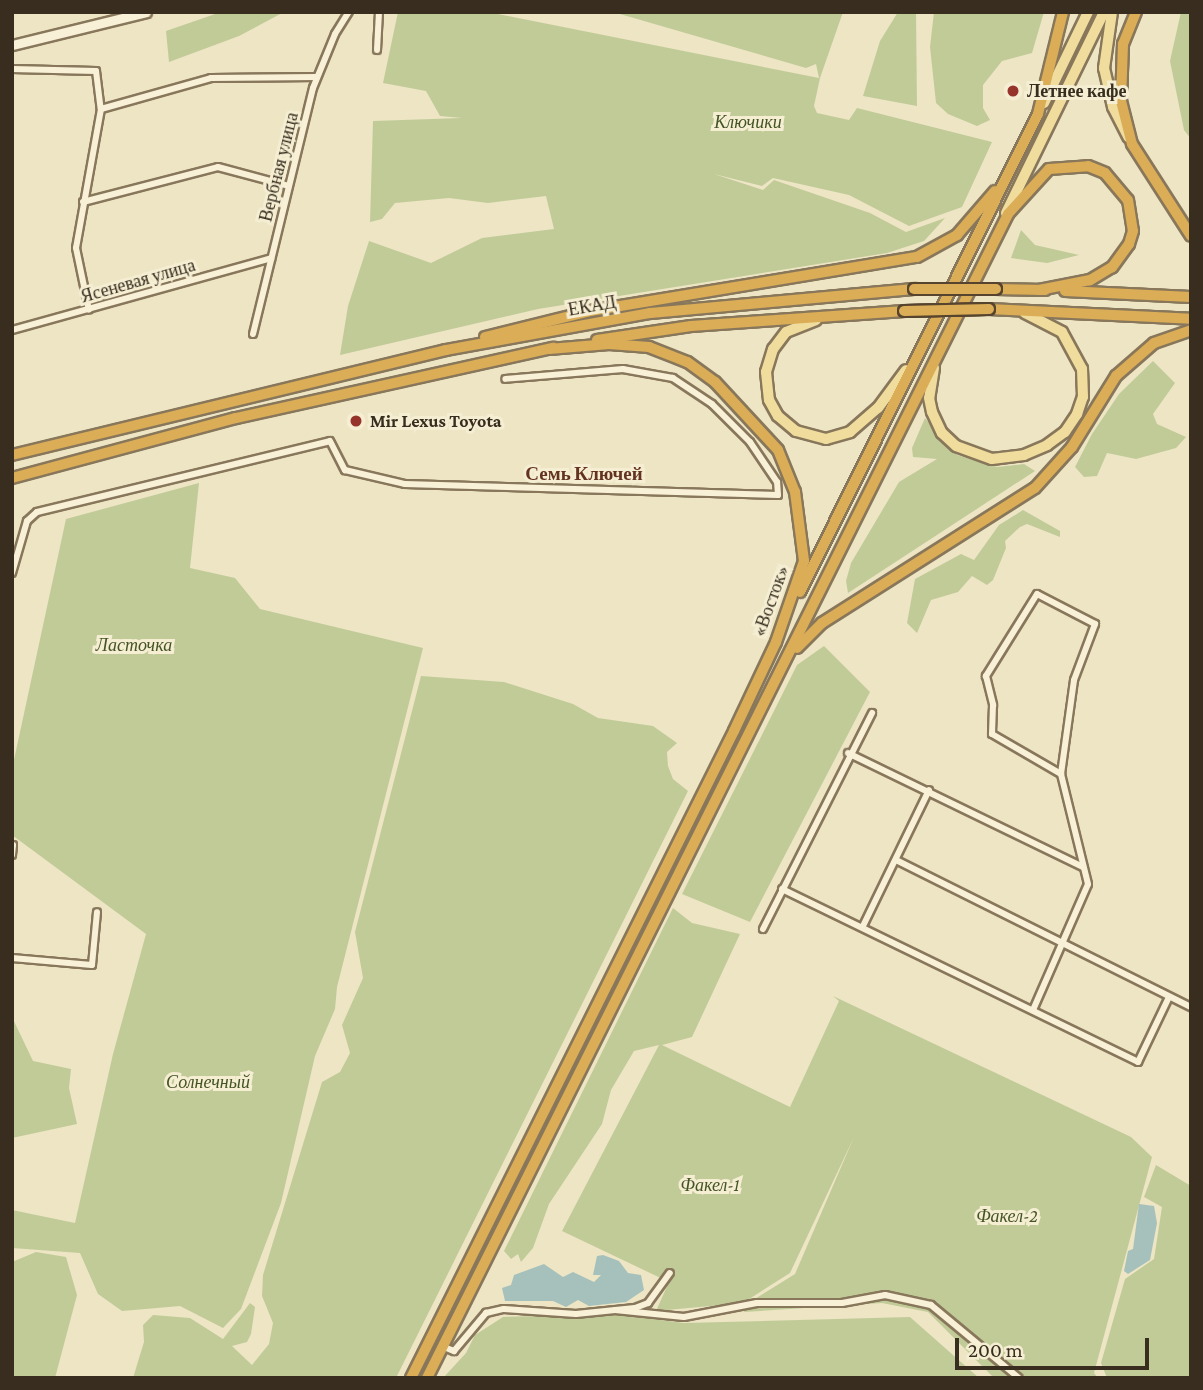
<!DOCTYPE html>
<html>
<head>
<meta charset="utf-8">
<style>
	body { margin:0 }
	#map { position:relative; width:1203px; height:1390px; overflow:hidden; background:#ede5c4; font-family:"Crimson Pro",serif }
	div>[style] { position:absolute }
	.green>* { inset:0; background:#c1cb98 }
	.water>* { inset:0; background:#a6c1bb }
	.roads { filter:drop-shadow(2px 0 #88775b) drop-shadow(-2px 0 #88775b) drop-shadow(0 2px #88775b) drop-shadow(0 -2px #88775b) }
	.street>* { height:6px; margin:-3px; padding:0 3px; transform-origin:3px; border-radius:3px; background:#f8f1d7 }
	.secondary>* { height:9px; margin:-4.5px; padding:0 4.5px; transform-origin:4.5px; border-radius:4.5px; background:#f8f1d7 }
	.primary>* { height:10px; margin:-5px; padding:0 5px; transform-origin:5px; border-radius:5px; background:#f0dd9d }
	.highway>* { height:10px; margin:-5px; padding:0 5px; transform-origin:5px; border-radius:5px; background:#dbad56 }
	.bridges { filter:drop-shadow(2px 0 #56442f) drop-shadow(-2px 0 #56442f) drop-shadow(0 2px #56442f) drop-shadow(0 -2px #56442f) }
	.highway-bridge>* { height:10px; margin:-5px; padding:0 5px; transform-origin:5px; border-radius:5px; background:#dbad56 }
	.dots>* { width:19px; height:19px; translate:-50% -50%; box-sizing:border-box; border:4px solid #f5eed3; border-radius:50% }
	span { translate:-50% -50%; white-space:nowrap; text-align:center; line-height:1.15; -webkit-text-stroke:6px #f5eed3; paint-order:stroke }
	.poi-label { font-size:18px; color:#382d1e; font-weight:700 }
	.left { translate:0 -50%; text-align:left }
	.park-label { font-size:18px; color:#445425; font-style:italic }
	.street-label { font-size:18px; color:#382d1e }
	.neighbourhood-label { font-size:19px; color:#64331f; font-weight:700 }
	.frame { position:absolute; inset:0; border:14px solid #382d1e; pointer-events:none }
	.scale { position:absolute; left:955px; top:1338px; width:194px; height:32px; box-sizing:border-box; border:4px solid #382d1e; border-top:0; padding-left:9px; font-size:21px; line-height:24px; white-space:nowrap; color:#382d1e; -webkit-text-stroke:5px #f5eed3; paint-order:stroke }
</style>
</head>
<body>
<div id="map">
	<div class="green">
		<i style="clip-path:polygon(221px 12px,284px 12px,239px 36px,169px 62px,166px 31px)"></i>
		<i style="clip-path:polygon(398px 12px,488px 12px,819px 78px,816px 64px,806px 68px,613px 12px,843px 12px,820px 78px,814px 106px,817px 113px,849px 120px,857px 108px,992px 142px,962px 207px,909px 226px,849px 195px,773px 178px,762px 186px,714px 174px,763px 190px,774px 180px,870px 213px,906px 232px,945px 218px,924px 241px,887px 253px,538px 309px,340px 355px,348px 306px,369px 241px,431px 263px,482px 238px,554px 229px,546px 196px,488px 203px,449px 198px,395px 203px,382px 219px,370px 222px,373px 121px,462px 118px,440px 116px,426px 91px,383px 83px)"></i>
		<i style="clip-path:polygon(898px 12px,916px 12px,917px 106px,863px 96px,880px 41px)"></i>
		<i style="clip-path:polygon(934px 12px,1044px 12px,1032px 53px,1002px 61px,983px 85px,983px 108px,990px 120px,977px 126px,948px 114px,936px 103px,930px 47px)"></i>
		<i style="clip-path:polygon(1181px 12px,1191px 12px,1191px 139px,1184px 130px,1170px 61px)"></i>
		<i style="clip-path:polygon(1021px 230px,1035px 245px,1079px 255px,1047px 263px,1011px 258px)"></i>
		<i style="clip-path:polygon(1153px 361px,1175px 383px,1153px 414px,1157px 424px,1186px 437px,1176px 448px,1136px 459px,1107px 453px,1097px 476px,1084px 477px,1075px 467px,1092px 434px,1119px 394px)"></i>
		<i style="clip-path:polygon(925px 418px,957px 455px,997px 467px,1024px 464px,1035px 471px,848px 593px,846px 581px,851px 563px,899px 482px,937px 459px,913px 457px,912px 448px)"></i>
		<i style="clip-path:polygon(199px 483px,190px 568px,235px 578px,260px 609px,423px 648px,337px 987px,335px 1009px,315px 1056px,281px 1203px,241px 1309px,223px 1328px,180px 1306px,122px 1311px,98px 1294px,80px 1253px,12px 1248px,12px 1210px,75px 1223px,113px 1054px,146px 934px,12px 835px,12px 769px,66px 519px)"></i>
		<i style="clip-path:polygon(1023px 510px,1060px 531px,1060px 537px,1027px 524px,1020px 527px,1005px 541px,1006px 548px,993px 580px,987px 585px,972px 576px,958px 592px,931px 600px,917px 633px,907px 623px,915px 579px,961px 554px,974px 560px,999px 525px)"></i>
		<i style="clip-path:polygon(824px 646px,870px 692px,750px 922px,682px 894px,797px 665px)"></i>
		<i style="clip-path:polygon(421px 676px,504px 682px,573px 704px,598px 718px,653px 726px,677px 743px,667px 752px,668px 766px,673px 779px,688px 791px,396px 1378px,133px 1378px,144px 1342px,143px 1325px,153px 1315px,190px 1318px,223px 1339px,250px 1303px,255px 1307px,251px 1334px,247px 1342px,232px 1346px,252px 1365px,269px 1344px,273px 1323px,262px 1296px,263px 1275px,322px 1082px,340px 1072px,350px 1053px,342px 1025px,363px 978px,355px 932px)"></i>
		<i style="clip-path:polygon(673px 908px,692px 923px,740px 934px,692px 1037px,662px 1045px,790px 1107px,839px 1001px,833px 996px,1131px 1137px,1152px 1157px,1094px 1373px,1098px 1378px,994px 1378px,928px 1312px,882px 1303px,744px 1312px,750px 1302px,795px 1274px,854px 1137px,790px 1273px,743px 1303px,656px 1311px,669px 1282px,562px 1231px,659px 1045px,634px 1051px,611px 1090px,602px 1124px,549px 1204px,533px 1248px,521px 1262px,518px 1254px,511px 1259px,504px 1251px)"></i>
		<i style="clip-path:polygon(12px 1017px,33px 1061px,71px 1069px,69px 1088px,77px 1124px,12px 1138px)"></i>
		<i style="clip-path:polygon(1156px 1165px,1191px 1186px,1191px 1378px,1107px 1378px,1101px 1363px,1125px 1279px,1154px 1259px,1162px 1207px,1144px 1197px)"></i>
		<i style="clip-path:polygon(36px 1252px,66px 1257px,77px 1295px,55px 1378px,12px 1378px,12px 1262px)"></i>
		<i style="clip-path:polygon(614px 1314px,684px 1323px,910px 1317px,979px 1378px,443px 1378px,466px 1353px,475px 1335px,503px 1317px)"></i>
	</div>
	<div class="water">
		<i style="clip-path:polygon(1139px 1204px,1154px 1206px,1157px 1223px,1150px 1260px,1128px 1274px,1124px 1271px,1128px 1251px,1133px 1249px)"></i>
		<i style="clip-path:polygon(603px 1255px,619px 1261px,628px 1273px,641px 1275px,644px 1290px,626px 1302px,589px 1306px,578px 1300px,566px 1307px,553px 1301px,505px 1301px,502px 1288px,511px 1285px,514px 1275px,544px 1264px,563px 1277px,573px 1272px,594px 1282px,601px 1275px,593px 1275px,597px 1256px)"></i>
	</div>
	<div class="roads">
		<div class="street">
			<i style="left:377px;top:50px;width:38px;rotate:-87deg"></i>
			<i style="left:12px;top:69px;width:84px;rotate:1.4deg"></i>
			<i style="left:96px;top:71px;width:38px;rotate:83deg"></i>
			<i style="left:101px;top:109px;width:141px;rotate:100.2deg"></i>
			<i style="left:76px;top:248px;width:63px;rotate:78.2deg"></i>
			<i style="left:101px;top:109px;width:114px;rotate:-15.7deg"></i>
			<i style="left:211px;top:78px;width:106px;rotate:-0.5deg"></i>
			<i style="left:83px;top:202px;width:139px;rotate:-14.5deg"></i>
			<i style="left:218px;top:167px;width:73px;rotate:15deg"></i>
			<i style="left:12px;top:330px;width:269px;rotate:-15.5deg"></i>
			<i style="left:253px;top:334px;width:253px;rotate:-76.3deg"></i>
			<i style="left:313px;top:88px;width:58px;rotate:-67.8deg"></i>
			<i style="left:335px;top:34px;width:26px;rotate:-58deg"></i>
			<i style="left:12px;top:573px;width:54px;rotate:-73.9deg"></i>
			<i style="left:27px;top:521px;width:13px;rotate:-42deg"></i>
			<i style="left:37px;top:512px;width:301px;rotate:-13.6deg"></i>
			<i style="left:330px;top:441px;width:33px;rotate:63deg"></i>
			<i style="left:345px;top:470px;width:62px;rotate:13.1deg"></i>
			<i style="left:405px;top:484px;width:373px;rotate:1.7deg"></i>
			<i style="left:778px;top:495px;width:13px;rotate:-94deg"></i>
			<i style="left:777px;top:482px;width:48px;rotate:-124deg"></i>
			<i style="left:750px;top:442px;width:54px;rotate:-135deg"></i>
			<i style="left:712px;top:404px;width:47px;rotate:-146.3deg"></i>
			<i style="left:673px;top:378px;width:51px;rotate:-169.8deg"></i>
			<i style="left:623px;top:369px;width:118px;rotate:175.2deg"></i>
			<i style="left:848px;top:753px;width:261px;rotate:25.9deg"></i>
			<i style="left:12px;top:855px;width:10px;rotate:-84deg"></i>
			<i style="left:896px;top:860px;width:330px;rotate:26.5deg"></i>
			<i style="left:782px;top:889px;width:396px;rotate:25.9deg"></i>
			<i style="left:1138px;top:1062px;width:72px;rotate:-64.5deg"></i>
			<i style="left:863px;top:926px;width:151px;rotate:-64.1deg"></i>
			<i style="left:763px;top:929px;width:242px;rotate:-63.2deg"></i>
			<i style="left:12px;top:958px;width:80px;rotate:5deg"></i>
			<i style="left:92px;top:965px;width:53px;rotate:-84.6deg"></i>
			<i style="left:1033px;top:1010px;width:137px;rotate:-66.4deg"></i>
			<i style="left:1088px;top:884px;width:113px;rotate:-103.8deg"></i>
			<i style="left:1061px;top:774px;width:95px;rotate:-82.1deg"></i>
			<i style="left:1074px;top:680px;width:60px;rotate:-69.4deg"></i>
			<i style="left:1095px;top:624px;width:65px;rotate:-152.7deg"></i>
			<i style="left:1037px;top:594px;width:97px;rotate:121.9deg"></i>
			<i style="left:986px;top:676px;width:30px;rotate:76deg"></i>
			<i style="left:993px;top:705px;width:29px;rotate:92deg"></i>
			<i style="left:992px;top:734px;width:80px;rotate:30.1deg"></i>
			<i style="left:615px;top:1310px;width:69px;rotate:5.8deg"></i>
			<i style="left:684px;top:1317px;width:74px;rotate:-10.9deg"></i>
			<i style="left:757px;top:1303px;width:85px"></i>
			<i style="left:842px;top:1303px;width:44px;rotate:-10.5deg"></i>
			<i style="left:885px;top:1295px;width:47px;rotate:12.3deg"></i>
			<i style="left:931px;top:1305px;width:114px;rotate:39.7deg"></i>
			<i style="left:444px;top:1347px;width:11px;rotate:22deg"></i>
			<i style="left:454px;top:1351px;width:50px;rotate:-49.9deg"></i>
			<i style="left:486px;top:1313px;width:18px;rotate:-13deg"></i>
			<i style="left:504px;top:1309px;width:72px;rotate:4deg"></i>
			<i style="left:576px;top:1314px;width:59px;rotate:-5.8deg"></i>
			<i style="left:635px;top:1308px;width:14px;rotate:-21deg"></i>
			<i style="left:648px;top:1303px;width:37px;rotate:-54deg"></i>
		</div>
		<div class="secondary">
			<i style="left:12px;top:45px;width:138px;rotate:-13.8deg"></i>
		</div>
		<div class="primary">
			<i style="left:1112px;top:12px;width:57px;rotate:98.1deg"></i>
			<i style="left:1104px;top:68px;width:40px;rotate:77deg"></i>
			<i style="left:1113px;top:107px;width:34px;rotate:63deg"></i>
			<i style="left:1044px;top:103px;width:101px;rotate:-64.2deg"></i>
			<i style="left:1006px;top:213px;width:224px;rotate:-64deg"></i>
			<i style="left:816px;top:320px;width:32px;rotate:158deg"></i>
			<i style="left:786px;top:332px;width:21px;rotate:127deg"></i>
			<i style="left:773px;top:349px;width:24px;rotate:107deg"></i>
			<i style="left:766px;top:372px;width:28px;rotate:84deg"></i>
			<i style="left:769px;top:400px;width:18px;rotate:61deg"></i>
			<i style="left:778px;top:416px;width:23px;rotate:40deg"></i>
			<i style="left:796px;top:431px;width:31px;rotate:15deg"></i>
			<i style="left:826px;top:439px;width:25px;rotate:-16deg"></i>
			<i style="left:850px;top:432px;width:37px;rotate:-41deg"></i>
			<i style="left:878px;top:408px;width:47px;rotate:-53.6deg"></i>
			<i style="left:934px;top:368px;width:30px;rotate:99deg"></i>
			<i style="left:929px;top:398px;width:14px;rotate:78deg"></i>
			<i style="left:932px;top:412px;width:23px;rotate:65deg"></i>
			<i style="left:942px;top:433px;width:19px;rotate:43deg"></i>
			<i style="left:956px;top:446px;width:38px;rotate:20deg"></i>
			<i style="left:992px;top:459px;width:32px;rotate:-7deg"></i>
			<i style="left:1024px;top:455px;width:25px;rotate:-23deg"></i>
			<i style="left:1047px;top:445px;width:22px;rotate:-36deg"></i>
			<i style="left:1065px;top:432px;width:22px;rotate:-56deg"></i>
			<i style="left:1077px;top:414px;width:18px;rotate:-71deg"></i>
			<i style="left:1083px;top:397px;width:28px;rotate:-92deg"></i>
			<i style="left:1082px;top:369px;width:42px;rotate:-118.4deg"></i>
			<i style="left:1062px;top:332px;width:42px;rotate:-152.8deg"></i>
		</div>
		<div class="highway">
			<i style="left:1136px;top:12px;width:35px;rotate:112deg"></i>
			<i style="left:1123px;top:44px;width:57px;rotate:92deg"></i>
			<i style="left:1121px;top:101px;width:44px;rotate:75.7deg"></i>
			<i style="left:1132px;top:144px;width:109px;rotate:57.3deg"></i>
			<i style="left:996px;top:289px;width:49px;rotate:1.2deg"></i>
			<i style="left:1065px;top:291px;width:126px;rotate:2.7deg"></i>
			<i style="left:989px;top:309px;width:202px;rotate:2.8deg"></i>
			<i style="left:485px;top:337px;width:108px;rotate:-13.9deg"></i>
			<i style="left:590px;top:311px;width:331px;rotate:-9.4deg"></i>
			<i style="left:917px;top:257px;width:46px;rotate:-28.8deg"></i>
			<i style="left:957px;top:235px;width:58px;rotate:-49.2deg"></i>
			<i style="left:597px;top:340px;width:95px;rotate:-8.5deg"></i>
			<i style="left:691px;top:326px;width:214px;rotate:-4deg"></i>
			<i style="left:12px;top:455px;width:447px;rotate:-13.6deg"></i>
			<i style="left:446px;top:350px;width:207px;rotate:-10.3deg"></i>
			<i style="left:650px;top:313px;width:265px;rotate:-5.2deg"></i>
			<i style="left:12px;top:478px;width:232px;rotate:-15deg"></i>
			<i style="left:236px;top:418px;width:325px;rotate:-12.5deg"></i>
			<i style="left:800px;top:592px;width:534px;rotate:-63.53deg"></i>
			<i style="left:1038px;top:114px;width:105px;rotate:-76.2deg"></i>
			<i style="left:797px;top:648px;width:35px;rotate:-45deg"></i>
			<i style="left:822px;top:623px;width:252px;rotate:-32.4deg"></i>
			<i style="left:1035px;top:488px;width:55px;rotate:-47.9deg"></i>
			<i style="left:1072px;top:447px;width:84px;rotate:-58.2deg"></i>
			<i style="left:1116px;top:376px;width:50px;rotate:-41deg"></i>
			<i style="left:1154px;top:343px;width:39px;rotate:-19deg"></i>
			<i style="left:411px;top:1378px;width:723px;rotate:-63.47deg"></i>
			<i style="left:734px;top:731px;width:98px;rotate:-64.7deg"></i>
			<i style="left:776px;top:642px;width:86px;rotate:-70.9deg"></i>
			<i style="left:804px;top:561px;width:70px;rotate:-97.4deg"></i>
			<i style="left:795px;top:492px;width:45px;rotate:-112deg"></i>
			<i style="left:778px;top:450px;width:93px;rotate:-132.8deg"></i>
			<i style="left:715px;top:382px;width:34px;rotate:-144deg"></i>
			<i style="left:687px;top:362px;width:41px;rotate:-158.5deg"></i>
			<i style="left:649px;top:347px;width:40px;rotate:-175.7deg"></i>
			<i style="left:609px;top:344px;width:60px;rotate:175.2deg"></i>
			<i style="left:427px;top:1378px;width:1301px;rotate:-63.47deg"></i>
			<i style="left:1008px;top:214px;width:61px;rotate:-47.7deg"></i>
			<i style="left:1049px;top:169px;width:39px;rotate:-4deg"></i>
			<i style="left:1088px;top:166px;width:18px;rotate:22deg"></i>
			<i style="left:1105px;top:173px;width:35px;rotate:50deg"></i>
			<i style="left:1128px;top:200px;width:31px;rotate:81deg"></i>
			<i style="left:1133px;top:231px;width:14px;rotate:107deg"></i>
			<i style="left:1129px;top:244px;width:29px;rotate:126deg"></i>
			<i style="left:1112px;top:267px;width:26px;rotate:149deg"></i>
			<i style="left:1090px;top:280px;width:52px;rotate:168.9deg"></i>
		</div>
	</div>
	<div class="bridges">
		<div class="highway-bridge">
			<i style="left:914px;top:289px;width:82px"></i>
			<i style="left:904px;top:311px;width:85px;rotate:-1.3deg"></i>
		</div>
	</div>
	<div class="dots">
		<i style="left:1013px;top:91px;background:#96342c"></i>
		<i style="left:356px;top:421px;background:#96342c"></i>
	</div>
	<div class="poi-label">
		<span class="left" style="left:1027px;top:91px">Летнее кафе</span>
		<span class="left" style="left:370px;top:421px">Mir Lexus Toyota</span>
	</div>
	<div class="park-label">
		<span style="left:748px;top:122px">Ключики</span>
		<span style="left:134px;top:645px">Ласточка</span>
		<span style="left:208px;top:1082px">Солнечный</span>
		<span style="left:710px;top:1185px">Факел-1</span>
		<span style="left:1007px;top:1216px">Факел-2</span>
	</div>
	<div class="street-label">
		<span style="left:279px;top:167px;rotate:-76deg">Вербная улица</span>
		<span style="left:138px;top:281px;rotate:-16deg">Ясеневая улица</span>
		<span style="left:592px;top:306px;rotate:-10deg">ЕКАД</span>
		<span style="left:771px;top:601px;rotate:-70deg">«Восток»</span>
	</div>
	<div class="neighbourhood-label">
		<span style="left:584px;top:474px">Семь Ключей</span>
	</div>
	<div class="frame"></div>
	<div class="scale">200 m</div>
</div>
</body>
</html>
